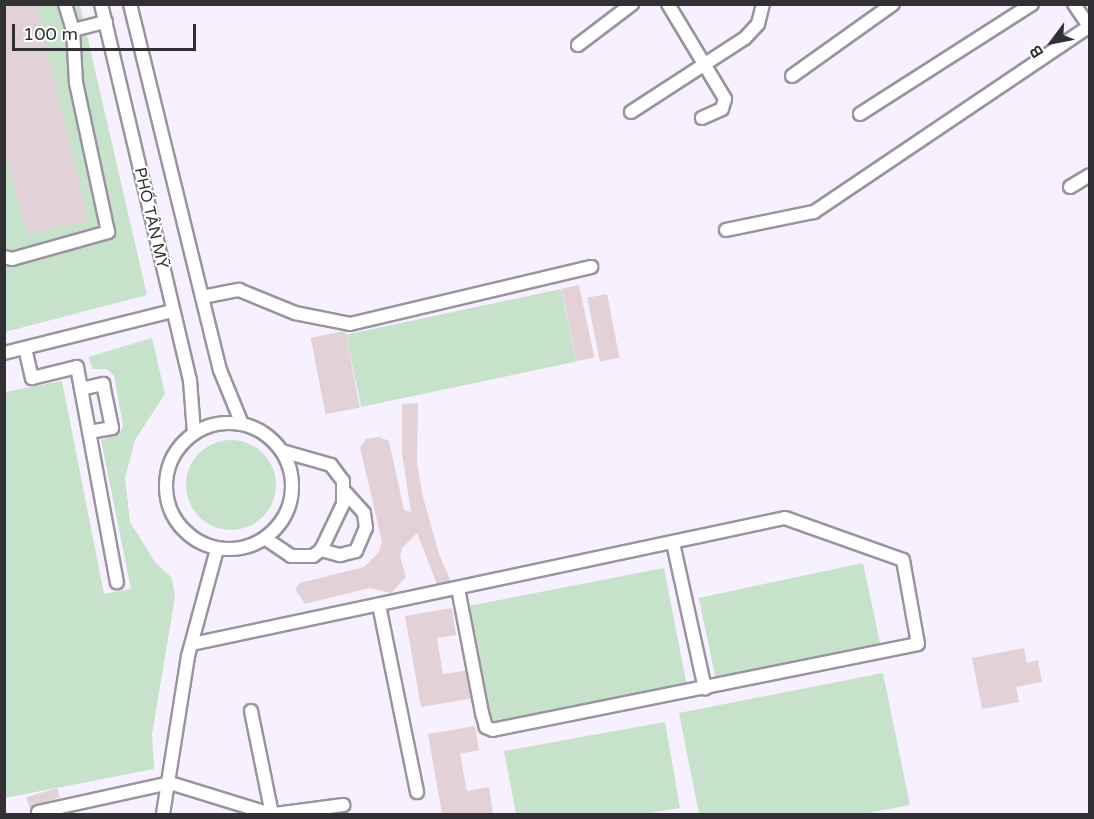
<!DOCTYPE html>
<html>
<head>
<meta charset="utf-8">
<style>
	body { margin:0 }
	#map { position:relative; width:1094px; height:819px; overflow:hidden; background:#f7f0ff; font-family:"Varela Round",sans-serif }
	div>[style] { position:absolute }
	.green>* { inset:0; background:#c6e2cb; transform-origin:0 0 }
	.round { border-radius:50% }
	.building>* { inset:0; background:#e2d1d6; transform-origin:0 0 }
	.roads { filter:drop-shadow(2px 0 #9a93a0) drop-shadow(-2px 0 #9a93a0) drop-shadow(0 2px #9a93a0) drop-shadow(0 -2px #9a93a0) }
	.minor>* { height:12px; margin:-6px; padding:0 6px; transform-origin:6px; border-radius:6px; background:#fff }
	.minor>.ring { margin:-6px; padding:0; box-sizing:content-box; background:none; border:12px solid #fff; border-radius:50% }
	span { translate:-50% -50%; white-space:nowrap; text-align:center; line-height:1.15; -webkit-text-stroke:4.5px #fff; paint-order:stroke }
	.street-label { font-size:16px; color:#333035 }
	.frame { position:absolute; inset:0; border:6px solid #333035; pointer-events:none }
	.north { position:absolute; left:1022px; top:12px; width:60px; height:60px; -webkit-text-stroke:4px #fff; paint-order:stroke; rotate:238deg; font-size:16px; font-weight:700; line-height:24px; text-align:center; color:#333035 }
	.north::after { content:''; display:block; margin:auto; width:21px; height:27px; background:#333035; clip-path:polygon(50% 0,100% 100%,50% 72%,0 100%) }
	.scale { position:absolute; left:12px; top:24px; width:184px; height:27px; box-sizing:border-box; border:3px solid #333035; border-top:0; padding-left:8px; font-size:18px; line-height:21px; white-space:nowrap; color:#333035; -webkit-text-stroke:4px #fff; paint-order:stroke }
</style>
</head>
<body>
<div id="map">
	<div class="green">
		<i style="clip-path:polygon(5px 5px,80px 5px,147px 295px,5px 332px)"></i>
		<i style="left:561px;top:289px;width:74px;height:220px;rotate:78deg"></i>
		<i style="clip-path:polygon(152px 338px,165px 394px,135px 440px,125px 478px,130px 522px,155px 562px,172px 578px,175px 597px,152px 734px,154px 769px,5px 798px,5px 392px,62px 381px,104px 594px,131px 589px,101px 440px,119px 434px,123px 426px,114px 375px,106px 369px,93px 369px,88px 357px)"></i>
		<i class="round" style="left:186px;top:440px;width:90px;height:90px"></i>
		<i style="left:863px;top:563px;width:86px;height:168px;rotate:78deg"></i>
		<i style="left:664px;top:568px;width:126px;height:201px;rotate:79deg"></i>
		<i style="clip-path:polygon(883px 673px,910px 805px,863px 814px,699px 814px,679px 713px)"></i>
		<i style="clip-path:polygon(665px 722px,680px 808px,643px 814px,516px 814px,504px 751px)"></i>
	</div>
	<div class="building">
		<i style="clip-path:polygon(4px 4px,36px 4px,88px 220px,27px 234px,4px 146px)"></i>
		<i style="left:579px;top:285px;width:74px;height:18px;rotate:78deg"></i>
		<i style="left:607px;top:294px;width:65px;height:20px;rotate:79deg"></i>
		<i style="left:345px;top:331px;width:78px;height:35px;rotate:79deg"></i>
		<i style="clip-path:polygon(418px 403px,417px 462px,422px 493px,439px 554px,451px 582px,438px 587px,417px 533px,402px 548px,400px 557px,406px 577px,391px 593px,370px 588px,305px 604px,295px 589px,300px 583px,364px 567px,379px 552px,382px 542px,360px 447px,366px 439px,379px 437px,389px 441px,404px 510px,411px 512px,402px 453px,402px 404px)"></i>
		<i style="clip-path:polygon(452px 608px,456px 635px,437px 638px,443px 674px,470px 670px,474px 698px,421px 707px,405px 616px)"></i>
		<i style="clip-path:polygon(1024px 648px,1027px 663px,1038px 660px,1042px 682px,1016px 687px,1019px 702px,982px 709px,972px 658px)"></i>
		<i style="clip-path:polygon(475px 726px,479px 750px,460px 754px,467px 791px,489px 787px,493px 814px,442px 814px,428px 734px)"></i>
		<i style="left:57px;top:788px;width:10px;height:32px;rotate:73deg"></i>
	</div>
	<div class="roads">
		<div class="minor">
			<i style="left:65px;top:4px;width:27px;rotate:73deg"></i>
			<i style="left:73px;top:30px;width:34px;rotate:-14deg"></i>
			<i style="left:101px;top:4px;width:386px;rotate:76.7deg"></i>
			<i style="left:190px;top:380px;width:53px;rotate:85.7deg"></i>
			<i style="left:130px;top:4px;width:377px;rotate:76.2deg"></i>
			<i style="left:220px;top:370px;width:58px;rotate:67.8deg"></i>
			<i style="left:668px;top:4px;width:111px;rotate:59deg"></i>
			<i style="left:725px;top:99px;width:10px;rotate:107deg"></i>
			<i style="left:722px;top:109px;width:22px;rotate:156deg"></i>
			<i style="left:1074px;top:4px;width:29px;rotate:56deg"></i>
			<i style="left:578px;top:45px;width:68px;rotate:-37.2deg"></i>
			<i style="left:792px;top:76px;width:124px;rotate:-35.5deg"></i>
			<i style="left:631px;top:112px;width:136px;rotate:-33deg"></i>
			<i style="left:745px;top:38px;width:19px;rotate:-47deg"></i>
			<i style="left:758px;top:24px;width:21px;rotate:-76deg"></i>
			<i style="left:860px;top:114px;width:204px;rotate:-32.6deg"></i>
			<i style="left:1070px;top:187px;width:23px;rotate:-31deg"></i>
			<i style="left:726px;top:230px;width:90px;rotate:-11.6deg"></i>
			<i style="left:814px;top:212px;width:333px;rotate:-34deg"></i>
			<i style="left:4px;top:257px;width:8px;rotate:14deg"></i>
			<i style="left:12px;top:259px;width:100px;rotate:-15.7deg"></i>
			<i style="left:108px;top:232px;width:152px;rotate:-102.1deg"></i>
			<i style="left:76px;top:83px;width:53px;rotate:-93.2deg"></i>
			<i style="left:202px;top:297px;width:38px;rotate:-11deg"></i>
			<i style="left:239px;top:290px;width:61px;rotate:22.3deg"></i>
			<i style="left:295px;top:313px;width:56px;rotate:11.3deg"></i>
			<i style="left:350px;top:324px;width:248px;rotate:-13.3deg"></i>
			<i style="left:25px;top:348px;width:31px;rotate:77deg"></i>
			<i style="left:32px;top:378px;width:46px;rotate:-13.7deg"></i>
			<i style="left:77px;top:367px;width:219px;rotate:79.5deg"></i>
			<i style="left:4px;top:353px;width:174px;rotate:-14deg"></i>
			<i style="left:81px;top:389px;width:23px;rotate:-13deg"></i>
			<i style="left:103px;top:384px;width:45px;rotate:78.4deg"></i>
			<i style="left:112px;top:428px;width:23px;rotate:170deg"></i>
			<i class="ring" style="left:166px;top:423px;width:114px;height:114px"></i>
			<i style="left:266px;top:539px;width:30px;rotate:34deg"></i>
			<i style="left:291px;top:556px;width:22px"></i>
			<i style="left:313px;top:556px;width:10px;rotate:-37deg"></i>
			<i style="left:321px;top:550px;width:51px;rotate:-64.4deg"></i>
			<i style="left:343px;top:504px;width:23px;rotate:-90deg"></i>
			<i style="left:343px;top:481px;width:20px;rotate:-127deg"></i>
			<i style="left:331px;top:465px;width:51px;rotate:-164.1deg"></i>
			<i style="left:673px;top:543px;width:149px;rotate:77.6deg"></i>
			<i style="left:321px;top:550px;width:20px;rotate:15deg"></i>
			<i style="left:340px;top:555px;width:16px;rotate:-14deg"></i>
			<i style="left:356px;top:551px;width:25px;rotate:-67deg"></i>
			<i style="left:366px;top:528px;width:15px;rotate:-98deg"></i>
			<i style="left:364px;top:513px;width:28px;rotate:-132deg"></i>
			<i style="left:379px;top:605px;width:191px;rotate:78.5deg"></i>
			<i style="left:192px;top:644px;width:606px;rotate:-12deg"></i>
			<i style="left:785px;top:518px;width:125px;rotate:19.6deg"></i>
			<i style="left:903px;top:560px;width:85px;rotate:79.9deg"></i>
			<i style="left:918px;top:644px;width:434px;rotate:168.6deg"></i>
			<i style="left:493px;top:730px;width:8px;rotate:-157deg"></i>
			<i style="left:486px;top:727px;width:15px;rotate:-106deg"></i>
			<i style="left:482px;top:713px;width:127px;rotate:-100.9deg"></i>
			<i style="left:251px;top:711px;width:105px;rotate:78.5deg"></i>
			<i style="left:38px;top:812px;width:135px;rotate:-12.4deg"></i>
			<i style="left:170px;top:783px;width:106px;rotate:17.1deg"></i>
			<i style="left:163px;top:814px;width:160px;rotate:-81deg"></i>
			<i style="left:188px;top:656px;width:111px;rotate:-74.8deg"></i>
			<i style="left:275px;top:814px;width:69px;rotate:-7.5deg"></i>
		</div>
	</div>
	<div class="street-label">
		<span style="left:151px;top:218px;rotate:77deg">PHỐ TÂN MỸ</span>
	</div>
	<div class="frame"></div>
	<div class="north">B</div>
	<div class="scale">100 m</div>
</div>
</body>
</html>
